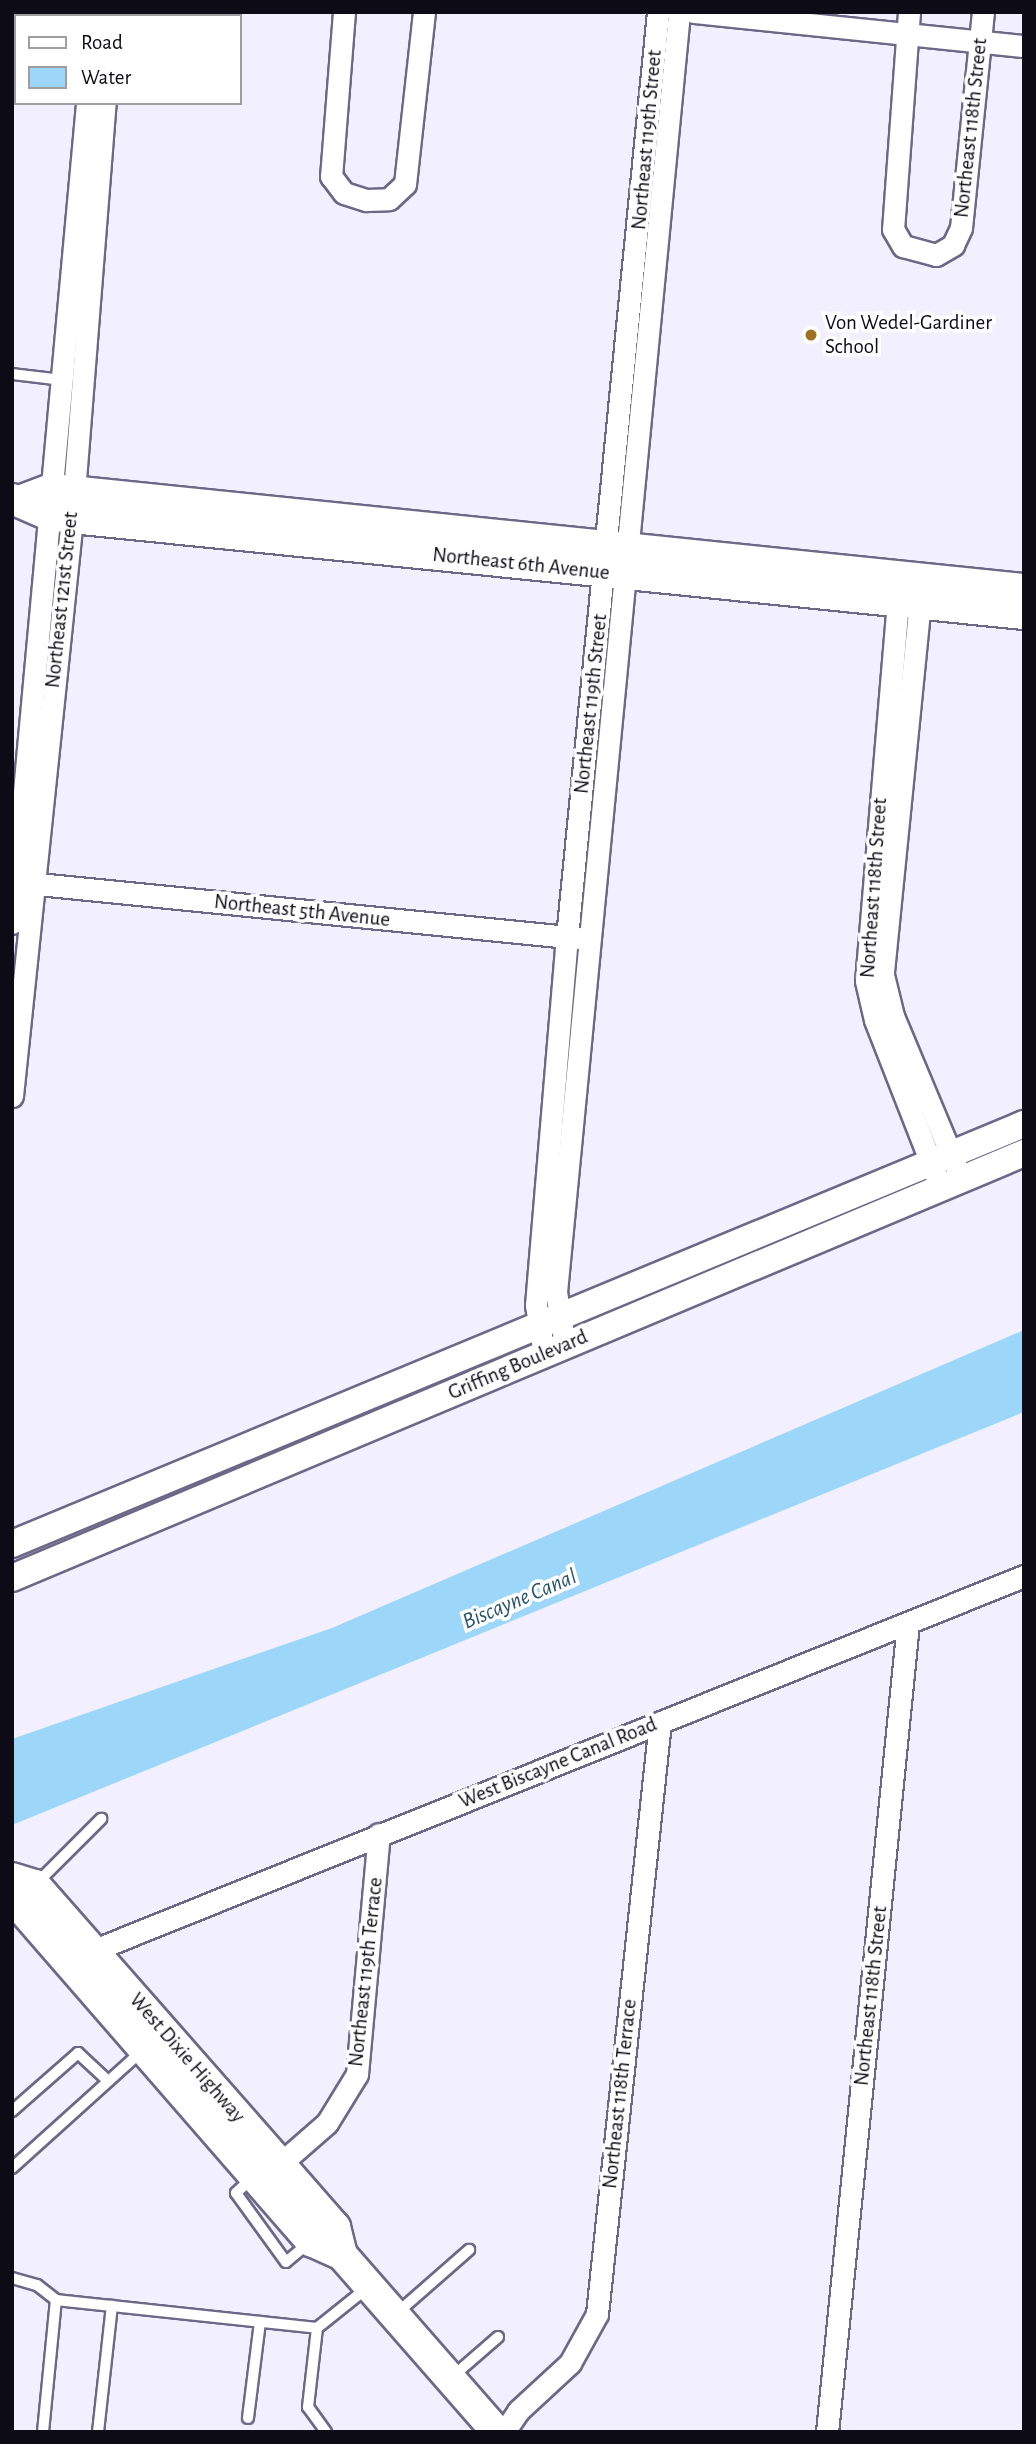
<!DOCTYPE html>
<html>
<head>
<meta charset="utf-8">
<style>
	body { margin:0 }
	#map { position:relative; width:1036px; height:2444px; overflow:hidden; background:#f2f0fe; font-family:"Alegreya Sans",sans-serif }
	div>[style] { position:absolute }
	.water>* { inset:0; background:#9cd7f9 }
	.roads { filter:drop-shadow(2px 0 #6c6886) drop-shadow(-2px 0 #6c6886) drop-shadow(0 2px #6c6886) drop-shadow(0 -2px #6c6886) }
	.service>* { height:10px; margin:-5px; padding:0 5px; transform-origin:5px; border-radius:5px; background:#fff }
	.minor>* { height:21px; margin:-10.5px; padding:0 10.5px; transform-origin:10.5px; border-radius:10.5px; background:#fff }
	.tertiary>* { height:26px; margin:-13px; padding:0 13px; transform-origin:13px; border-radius:13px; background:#fff }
	.secondary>* { height:30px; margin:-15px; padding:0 15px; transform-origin:15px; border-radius:15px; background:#fff }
	.dots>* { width:19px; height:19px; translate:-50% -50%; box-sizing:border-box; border:4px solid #fff; border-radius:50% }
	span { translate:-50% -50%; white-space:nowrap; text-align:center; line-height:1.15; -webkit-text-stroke:7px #fff; paint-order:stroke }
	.street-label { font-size:21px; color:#0d0b16 }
	.poi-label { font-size:21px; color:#0d0b16 }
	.left { translate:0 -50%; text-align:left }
	.water-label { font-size:23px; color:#28546c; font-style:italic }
	.frame { position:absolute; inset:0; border:14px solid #0d0b16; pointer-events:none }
	.legend { position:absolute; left:14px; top:14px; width:228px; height:91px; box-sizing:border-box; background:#fff; border:2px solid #9e9da2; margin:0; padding:9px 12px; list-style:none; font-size:21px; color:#0d0b16 }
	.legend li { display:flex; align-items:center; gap:14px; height:35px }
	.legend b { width:35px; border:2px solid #9e9da2 }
</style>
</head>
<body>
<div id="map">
	<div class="water">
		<i style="clip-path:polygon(1024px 1330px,1024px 1412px,12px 1825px,12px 1739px,332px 1628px)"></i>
	</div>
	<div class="roads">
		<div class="service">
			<i style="left:12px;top:374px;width:50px;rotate:6.8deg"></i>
			<i style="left:37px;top:1883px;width:91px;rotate:-45deg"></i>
			<i style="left:12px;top:2111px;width:88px;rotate:-41.3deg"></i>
			<i style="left:78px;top:2053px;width:41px;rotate:43deg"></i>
			<i style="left:12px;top:2168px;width:175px;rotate:-42deg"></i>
			<i style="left:252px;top:2178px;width:22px;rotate:137deg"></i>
			<i style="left:236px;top:2193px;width:85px;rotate:54.1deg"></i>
			<i style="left:286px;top:2262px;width:30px;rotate:-40deg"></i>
			<i style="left:12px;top:2278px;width:26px;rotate:16deg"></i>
			<i style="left:37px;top:2285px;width:24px;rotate:38deg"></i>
			<i style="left:397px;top:2313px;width:96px;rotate:-41.2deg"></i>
			<i style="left:317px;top:2328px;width:64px;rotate:-38.7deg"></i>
			<i style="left:452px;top:2377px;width:61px;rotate:-41deg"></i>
			<i style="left:248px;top:2418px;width:97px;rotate:-82.9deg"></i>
			<i style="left:43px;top:2432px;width:133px;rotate:-84.4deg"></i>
			<i style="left:56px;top:2300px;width:262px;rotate:6.1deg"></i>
			<i style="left:317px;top:2328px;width:80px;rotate:96.5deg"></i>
			<i style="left:308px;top:2407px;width:31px;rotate:54deg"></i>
			<i style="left:98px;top:2432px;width:127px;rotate:-83.7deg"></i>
		</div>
		<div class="minor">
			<i style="left:344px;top:12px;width:165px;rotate:94.5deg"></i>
			<i style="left:331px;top:176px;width:21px;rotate:53deg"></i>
			<i style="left:344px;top:193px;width:23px;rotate:18deg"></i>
			<i style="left:366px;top:200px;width:23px;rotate:-2deg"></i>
			<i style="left:389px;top:199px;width:22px;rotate:-43deg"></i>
			<i style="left:405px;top:184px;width:173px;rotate:-83.7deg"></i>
			<i style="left:693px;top:12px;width:333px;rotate:5.9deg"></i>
			<i style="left:909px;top:12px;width:218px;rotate:94.2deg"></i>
			<i style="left:893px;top:229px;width:20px;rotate:60deg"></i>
			<i style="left:903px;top:246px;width:34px;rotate:15deg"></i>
			<i style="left:936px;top:255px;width:20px;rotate:-30deg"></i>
			<i style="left:953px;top:245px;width:19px;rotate:-65deg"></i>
			<i style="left:961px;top:228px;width:217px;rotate:-84.2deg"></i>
			<i style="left:95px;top:16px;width:4px;rotate:-76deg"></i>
			<i style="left:115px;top:16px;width:4px;rotate:-90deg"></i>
			<i style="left:899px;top:589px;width:393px;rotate:94.8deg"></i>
			<i style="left:866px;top:981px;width:40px;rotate:77deg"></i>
			<i style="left:875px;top:1020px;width:168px;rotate:68.6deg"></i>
			<i style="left:921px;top:591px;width:386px;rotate:95.7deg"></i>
			<i style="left:883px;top:975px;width:42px;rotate:76.3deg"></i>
			<i style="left:893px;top:1016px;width:166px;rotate:67.3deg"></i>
			<i style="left:18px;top:882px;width:563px;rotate:5.71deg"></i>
			<i style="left:12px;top:923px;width:823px;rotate:-84.77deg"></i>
			<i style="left:12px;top:1096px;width:581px;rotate:-84.07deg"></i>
			<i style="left:72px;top:518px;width:416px;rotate:-85.5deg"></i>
			<i style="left:565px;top:1345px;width:54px;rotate:-99.6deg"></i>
			<i style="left:556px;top:1292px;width:1286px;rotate:-84.51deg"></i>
			<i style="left:544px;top:1354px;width:50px;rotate:-99.3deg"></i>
			<i style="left:536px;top:1305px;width:369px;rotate:-85.2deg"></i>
			<i style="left:567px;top:937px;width:929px;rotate:-84.38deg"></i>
			<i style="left:92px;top:1951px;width:1005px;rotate:-21.92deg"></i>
			<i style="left:280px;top:2164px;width:62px;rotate:-41.1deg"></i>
			<i style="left:327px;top:2123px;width:57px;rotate:-58.5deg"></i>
			<i style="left:357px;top:2074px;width:241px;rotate:-84.8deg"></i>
			<i style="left:504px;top:2432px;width:25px;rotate:-56deg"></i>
			<i style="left:518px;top:2411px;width:71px;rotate:-42.7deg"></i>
			<i style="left:570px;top:2363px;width:56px;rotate:-61.1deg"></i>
			<i style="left:597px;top:2314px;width:595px;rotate:-83.93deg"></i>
			<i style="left:827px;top:2432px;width:813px;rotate:-84.28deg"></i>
		</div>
		<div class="tertiary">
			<i style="left:12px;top:1544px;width:1096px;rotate:-22.54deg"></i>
			<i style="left:12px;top:1578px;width:1098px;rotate:-22.78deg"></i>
		</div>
		<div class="secondary">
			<i style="left:12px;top:499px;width:40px;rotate:23.4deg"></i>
			<i style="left:49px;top:515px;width:23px;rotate:7deg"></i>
			<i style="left:72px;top:518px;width:957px;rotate:5.76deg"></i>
			<i style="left:22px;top:500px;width:31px;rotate:-21deg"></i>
			<i style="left:51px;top:489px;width:978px;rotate:5.87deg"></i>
			<i style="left:12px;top:1878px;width:24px;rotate:17deg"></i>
			<i style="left:35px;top:1885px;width:371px;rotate:48.7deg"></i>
			<i style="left:280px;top:2164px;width:84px;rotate:48.9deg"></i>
			<i style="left:335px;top:2227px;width:29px;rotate:76deg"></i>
			<i style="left:342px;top:2255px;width:235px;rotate:48.8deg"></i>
			<i style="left:12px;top:1883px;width:18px;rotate:81deg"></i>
			<i style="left:15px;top:1901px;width:451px;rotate:49deg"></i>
			<i style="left:311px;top:2241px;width:34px;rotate:24deg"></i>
		</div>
	</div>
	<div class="dots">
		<i style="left:811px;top:335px;background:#9e7122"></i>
	</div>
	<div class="street-label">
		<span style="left:971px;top:128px;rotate:-84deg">Northeast 118th Street</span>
		<span style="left:647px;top:140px;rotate:-85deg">Northeast 119th Street</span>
		<span style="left:521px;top:564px;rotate:6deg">Northeast 6th Avenue</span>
		<span style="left:62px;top:600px;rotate:-84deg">Northeast 121st Street</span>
		<span style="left:591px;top:704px;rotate:-84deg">Northeast 119th Street</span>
		<span style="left:874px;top:888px;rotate:-86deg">Northeast 118th Street</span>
		<span style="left:302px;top:911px;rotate:6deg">Northeast 5th Avenue</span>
		<span style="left:518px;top:1365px;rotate:-23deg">Griffing Boulevard</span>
		<span style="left:558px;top:1763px;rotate:-22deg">West Biscayne Canal Road</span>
		<span style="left:366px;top:1972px;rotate:-84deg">Northeast 119th Terrace</span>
		<span style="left:871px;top:1996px;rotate:-84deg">Northeast 118th Street</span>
		<span style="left:187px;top:2058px;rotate:49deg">West Dixie Highway</span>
		<span style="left:620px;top:2094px;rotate:-84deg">Northeast 118th Terrace</span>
	</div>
	<div class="poi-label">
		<span class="left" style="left:825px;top:335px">Von Wedel-Gardiner<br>School</span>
	</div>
	<div class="water-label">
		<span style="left:520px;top:1600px;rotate:-23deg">Biscayne Canal</span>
	</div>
	<div class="frame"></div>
	<ul class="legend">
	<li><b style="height:9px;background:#fff"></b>Road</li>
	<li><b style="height:19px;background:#9cd7f9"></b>Water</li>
	</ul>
</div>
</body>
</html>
